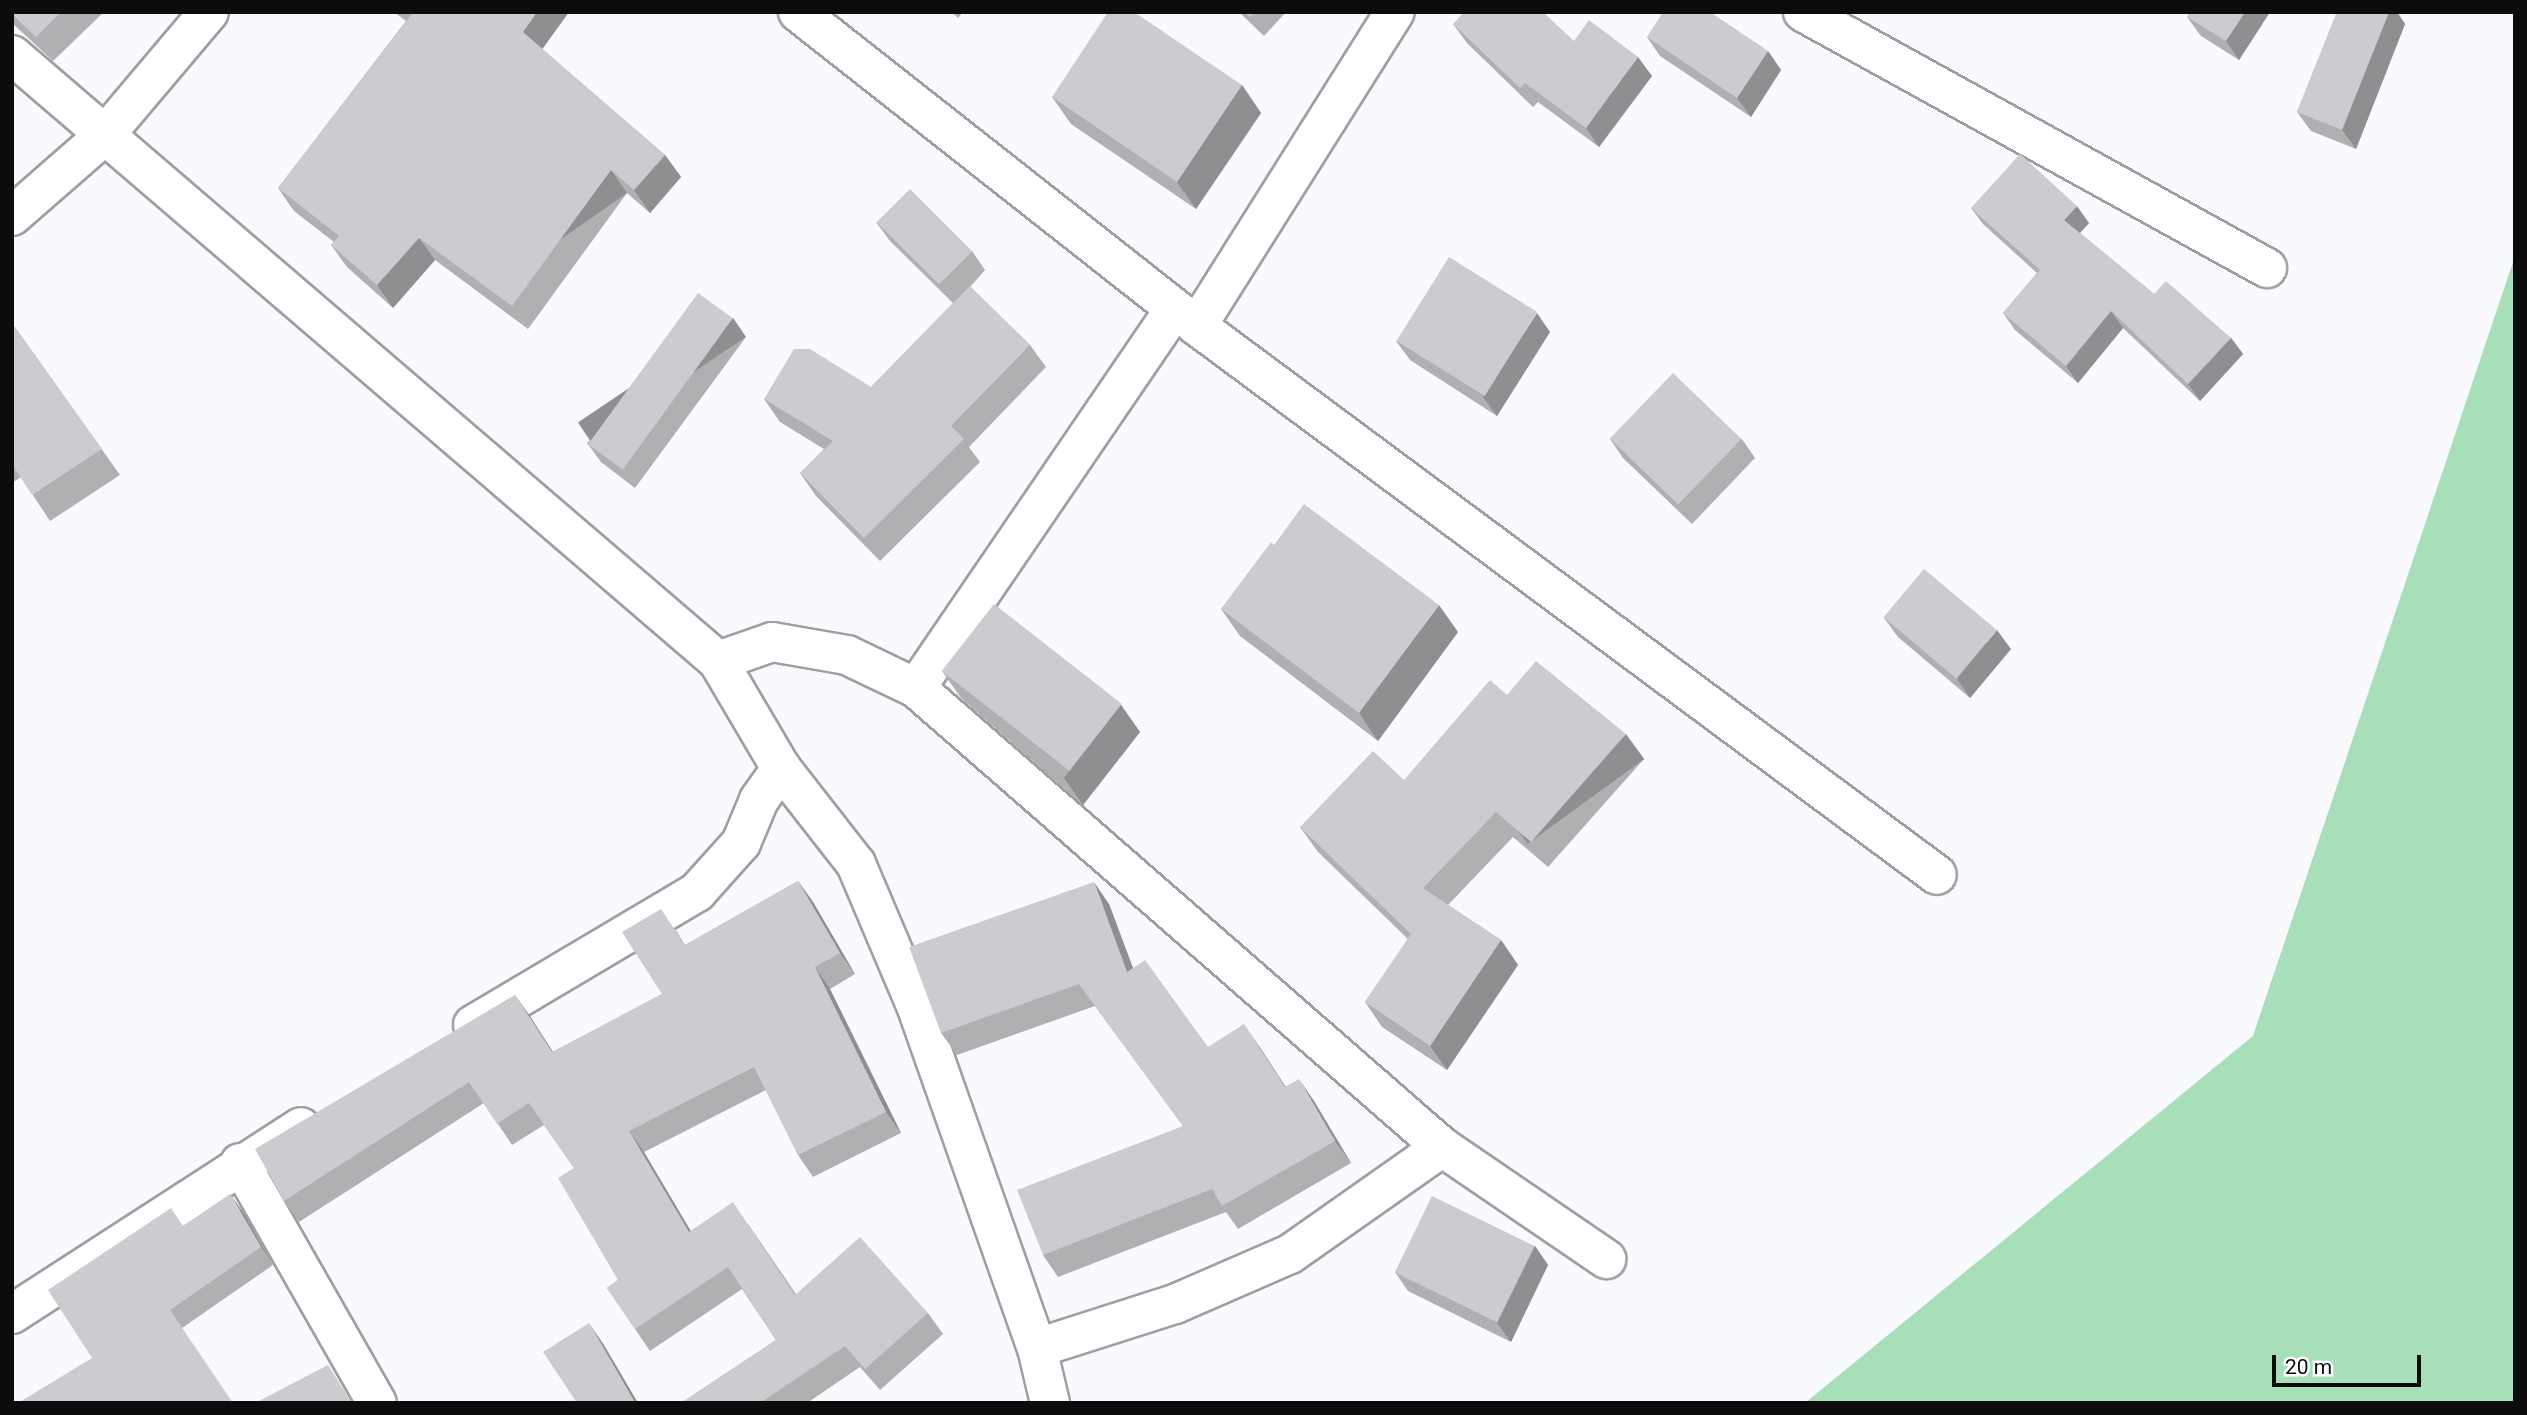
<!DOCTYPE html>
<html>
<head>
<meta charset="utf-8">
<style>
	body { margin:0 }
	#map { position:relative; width:2527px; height:1415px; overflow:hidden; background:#f9fafe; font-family:Roboto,sans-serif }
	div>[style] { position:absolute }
	.green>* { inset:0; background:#a6dfb8 }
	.roads { filter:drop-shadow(2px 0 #9e9fa3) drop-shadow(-2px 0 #9e9fa3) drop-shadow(0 2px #9e9fa3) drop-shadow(0 -2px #9e9fa3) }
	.minor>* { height:38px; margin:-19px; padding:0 19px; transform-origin:19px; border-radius:19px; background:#fff }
	.wall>* { inset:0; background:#b0afb2 }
	.shaded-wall>* { inset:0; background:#908e91; transform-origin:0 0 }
	.building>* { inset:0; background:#cdcbcf; transform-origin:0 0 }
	span { translate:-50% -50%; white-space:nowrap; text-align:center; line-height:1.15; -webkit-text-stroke:6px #fff; paint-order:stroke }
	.frame { position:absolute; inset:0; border:14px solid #0c0c0d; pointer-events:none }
	.scale { position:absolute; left:2272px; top:1355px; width:149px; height:32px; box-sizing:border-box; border:4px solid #0c0c0d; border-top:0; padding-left:9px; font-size:21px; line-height:24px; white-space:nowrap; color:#0c0c0d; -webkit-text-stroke:5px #fff; paint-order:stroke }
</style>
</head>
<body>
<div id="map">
	<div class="green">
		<i style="clip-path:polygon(2515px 256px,2515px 1403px,1805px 1403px,2253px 1036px)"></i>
	</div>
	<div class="roads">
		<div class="minor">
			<i style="left:798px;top:12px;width:508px;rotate:38.2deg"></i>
			<i style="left:1197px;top:326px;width:921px;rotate:36.57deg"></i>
			<i style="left:1803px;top:12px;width:530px;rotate:28.89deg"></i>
			<i style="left:12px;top:55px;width:930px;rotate:40.64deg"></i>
			<i style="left:718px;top:661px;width:124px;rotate:59.5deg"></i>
			<i style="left:781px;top:768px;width:122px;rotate:52deg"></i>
			<i style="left:856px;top:864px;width:156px;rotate:67deg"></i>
			<i style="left:917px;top:1008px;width:361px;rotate:70.6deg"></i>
			<i style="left:1037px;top:1348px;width:57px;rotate:76.7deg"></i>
			<i style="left:12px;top:216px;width:123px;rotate:-41.1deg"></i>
			<i style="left:105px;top:135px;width:161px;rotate:-49.8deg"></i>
			<i style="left:1197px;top:326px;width:371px;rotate:-57.8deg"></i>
			<i style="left:718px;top:661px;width:57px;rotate:-19.4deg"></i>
			<i style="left:772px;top:642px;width:76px;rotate:9.8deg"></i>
			<i style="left:847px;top:655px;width:76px;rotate:25.6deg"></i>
			<i style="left:916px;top:688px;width:698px;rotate:41.11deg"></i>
			<i style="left:1442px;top:1147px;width:199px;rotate:34.3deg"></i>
			<i style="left:916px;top:688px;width:459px;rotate:-55.7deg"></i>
			<i style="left:473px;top:1025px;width:261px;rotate:-30.7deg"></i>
			<i style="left:697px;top:892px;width:66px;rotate:-48.1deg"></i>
			<i style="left:741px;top:843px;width:47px;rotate:-67.3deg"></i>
			<i style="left:759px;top:800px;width:39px;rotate:-55deg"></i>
			<i style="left:240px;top:1163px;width:276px;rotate:60.3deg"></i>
			<i style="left:12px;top:1314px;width:344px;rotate:-32.9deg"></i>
			<i style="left:1037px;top:1348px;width:145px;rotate:-17.7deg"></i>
			<i style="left:1175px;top:1304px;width:125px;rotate:-23.5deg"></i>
			<i style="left:1290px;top:1254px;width:186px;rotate:-35.1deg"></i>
		</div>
	</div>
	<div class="wall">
		<i style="clip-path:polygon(12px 12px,104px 12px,53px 61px,12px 23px)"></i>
		<i style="clip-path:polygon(394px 12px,569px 12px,542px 49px,665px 155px,681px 177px,650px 213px,627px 193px,528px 329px,435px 260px,393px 308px,347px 267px,331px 245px,334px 242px,294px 211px,278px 188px,406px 21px)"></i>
		<i style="clip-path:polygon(952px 12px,963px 12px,958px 18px)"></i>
		<i style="clip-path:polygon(1239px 12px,1286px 12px,1264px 36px)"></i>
		<i style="clip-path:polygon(2190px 12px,2270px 12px,2239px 60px,2201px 36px,2187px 17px)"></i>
		<i style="clip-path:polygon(2337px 12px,2397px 12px,2405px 24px,2356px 149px,2311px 131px,2297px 112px)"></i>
		<i style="clip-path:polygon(1453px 24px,1574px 41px,1652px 76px,1599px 147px,1538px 102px,1533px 107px,1467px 43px)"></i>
		<i style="clip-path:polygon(1647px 37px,1768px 51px,1781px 70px,1751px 117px,1660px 56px)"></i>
		<i style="clip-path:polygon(1242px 85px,1261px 113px,1196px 209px,1071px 124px,1052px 97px)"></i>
		<i style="clip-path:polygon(1971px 208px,2089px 223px,2080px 233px,2154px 294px,2231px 338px,2243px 354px,2200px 401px,2123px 328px,2078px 383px,2015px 330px,2003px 313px,2037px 273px,1983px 224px)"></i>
		<i style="clip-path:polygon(876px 222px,972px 251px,985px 270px,970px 287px,1030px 345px,1046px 367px,969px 447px,980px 462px,880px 561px,816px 496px,800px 473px,824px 449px,780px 422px,764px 399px,871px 387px,953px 303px,890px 241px)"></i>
		<i style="clip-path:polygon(733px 318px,746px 337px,635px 488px,601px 462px,587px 443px)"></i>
		<i style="clip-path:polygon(12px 323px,120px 475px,50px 521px,21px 477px,12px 483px)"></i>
		<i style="clip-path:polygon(1550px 332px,1497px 416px,1410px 360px,1396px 341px)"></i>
		<i style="clip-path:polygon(1610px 439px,1742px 439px,1755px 458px,1692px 524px,1623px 458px)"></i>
		<i style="clip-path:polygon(1221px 609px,1458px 632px,1378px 741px,1240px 636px)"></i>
		<i style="clip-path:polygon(1884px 618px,2011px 649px,1970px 698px,1898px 637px)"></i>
		<i style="clip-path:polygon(942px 671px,1121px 705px,1140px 732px,1083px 805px,961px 698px)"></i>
		<i style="clip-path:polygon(1507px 695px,1644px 759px,1548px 867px,1513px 837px,1448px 905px,1501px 940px,1518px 965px,1447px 1070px,1382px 1027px,1365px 1002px,1408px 939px,1318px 852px,1300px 827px,1404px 780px)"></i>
		<i style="clip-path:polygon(798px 881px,813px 902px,855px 974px,830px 989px,901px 1133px,813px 1177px,798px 1155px,766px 1090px,644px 1152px,691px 1231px,748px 1224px,796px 1294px,928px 1313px,943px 1334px,880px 1390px,860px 1367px,807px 1403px,681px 1403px,776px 1340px,742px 1289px,650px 1351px,607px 1288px,618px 1280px,574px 1168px,544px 1125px,512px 1145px,484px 1103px,299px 1222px,284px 1201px,515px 995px,553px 1052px,662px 994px,676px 930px,685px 945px)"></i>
		<i style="clip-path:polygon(1109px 904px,1133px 968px,1208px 1047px,1259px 1046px,1285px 1086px,1314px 1101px,1351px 1163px,1238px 1229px,1226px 1212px,1058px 1277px,1043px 1255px,1183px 1126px,1095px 1006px,957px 1055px,941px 1033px)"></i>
		<i style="clip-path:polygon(243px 1212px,273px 1265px,182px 1328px,92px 1358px,184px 1226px)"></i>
		<i style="clip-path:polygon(1535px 1246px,1548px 1265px,1511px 1342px,1408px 1291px,1395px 1272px)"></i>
	</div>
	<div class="shaded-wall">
		<i style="clip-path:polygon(537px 12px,569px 12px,538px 55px,523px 32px)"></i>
		<i style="clip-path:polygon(2245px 12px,2270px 12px,2239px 60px,2226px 41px)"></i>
		<i style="clip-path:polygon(2389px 12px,2397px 12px,2405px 24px,2356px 149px,2342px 130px)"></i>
		<i style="clip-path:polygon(1768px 51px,1781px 70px,1751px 117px,1737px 98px)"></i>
		<i style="clip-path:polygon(1638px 57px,1652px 76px,1599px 147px,1586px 128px)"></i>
		<i style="clip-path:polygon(1242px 85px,1261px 113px,1196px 209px,1177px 182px)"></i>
		<i style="clip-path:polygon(665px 155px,681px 177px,650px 213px,634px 190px)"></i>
		<i style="left:611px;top:170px;width:28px;height:168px;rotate:55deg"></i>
		<i style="clip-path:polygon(2077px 206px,2089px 223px,2076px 237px,2064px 220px)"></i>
		<i style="clip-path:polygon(419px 238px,435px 260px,393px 308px,377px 285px)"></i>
		<i style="clip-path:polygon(2111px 311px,2123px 328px,2078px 383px,2066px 366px)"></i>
		<i style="clip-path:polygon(1537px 313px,1550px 332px,1497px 416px,1483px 397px)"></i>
		<i style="left:733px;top:318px;width:23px;height:187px;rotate:56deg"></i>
		<i style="clip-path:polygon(2231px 338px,2243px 354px,2200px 401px,2188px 384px)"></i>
		<i style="clip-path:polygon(1439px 605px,1458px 632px,1378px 741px,1359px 713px)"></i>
		<i style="clip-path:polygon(1997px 630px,2011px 649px,1970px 698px,1957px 679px)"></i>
		<i style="clip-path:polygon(1121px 705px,1140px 732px,1083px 805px,1064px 778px)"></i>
		<i style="left:1626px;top:734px;width:31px;height:144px;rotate:54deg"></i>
		<i style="clip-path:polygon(798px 881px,813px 902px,855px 974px,840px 953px)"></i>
		<i style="clip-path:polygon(1094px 882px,1109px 904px,1143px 995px,1127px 972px)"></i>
		<i style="clip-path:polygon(1501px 940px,1518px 965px,1447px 1070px,1430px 1046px)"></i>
		<i style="clip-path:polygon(815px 967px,830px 989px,901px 1133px,886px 1112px)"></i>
		<i style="clip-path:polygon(515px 995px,530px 1016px,567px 1074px,552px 1052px)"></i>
		<i style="clip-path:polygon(1244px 1024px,1259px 1046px,1300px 1109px,1285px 1087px)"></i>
		<i style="clip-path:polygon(1299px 1079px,1314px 1101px,1351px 1163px,1335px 1141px)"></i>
		<i style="clip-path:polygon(629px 1131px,644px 1152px,704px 1254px,689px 1232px)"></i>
		<i style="clip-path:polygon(230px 1194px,243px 1212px,273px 1265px,261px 1247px)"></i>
		<i style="clip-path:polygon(1535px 1246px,1548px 1265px,1511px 1342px,1497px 1323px)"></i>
		<i style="clip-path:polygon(589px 1323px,604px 1345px,638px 1403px,635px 1403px)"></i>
	</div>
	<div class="building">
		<i style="clip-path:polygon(12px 12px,61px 12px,36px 37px,12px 14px)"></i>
		<i style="clip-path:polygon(409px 12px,537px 12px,523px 32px,665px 155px,634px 190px,611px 170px,512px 306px,419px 238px,377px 285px,331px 245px,339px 236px,278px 188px,412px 14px)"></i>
		<i style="clip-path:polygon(1108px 12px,1134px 12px,1242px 85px,1177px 182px,1052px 97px)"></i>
		<i style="clip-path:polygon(1245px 12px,1255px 12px,1250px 17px)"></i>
		<i style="clip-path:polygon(1464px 12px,1543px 12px,1574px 41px,1589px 20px,1638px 57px,1586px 128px,1525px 83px,1520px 88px,1453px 24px)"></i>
		<i style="clip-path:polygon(1663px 12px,1710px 12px,1768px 51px,1737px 98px,1647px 37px)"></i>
		<i style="clip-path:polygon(2190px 12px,2245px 12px,2226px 41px,2187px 17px)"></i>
		<i style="clip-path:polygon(2337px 12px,2389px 12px,2342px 130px,2297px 112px)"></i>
		<i style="clip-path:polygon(2020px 154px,2077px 206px,2064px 220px,2154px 294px,2166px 281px,2231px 338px,2188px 384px,2111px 311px,2066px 366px,2003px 313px,2040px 270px,1971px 208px)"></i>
		<i style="left:910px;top:189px;width:88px;height:47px;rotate:45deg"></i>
		<i style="left:1449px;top:257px;width:104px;height:99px;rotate:32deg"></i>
		<i style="clip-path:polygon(970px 286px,1030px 345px,951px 426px,964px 439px,864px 538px,800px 473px,833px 441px,764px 399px,794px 349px,810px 349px,871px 387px)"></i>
		<i style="left:698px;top:293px;width:43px;height:187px;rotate:36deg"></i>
		<i style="clip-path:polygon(12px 323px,102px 449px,32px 495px,12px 464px)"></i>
		<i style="left:1673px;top:373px;width:95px;height:91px;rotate:44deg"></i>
		<i style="clip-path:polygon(1304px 504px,1439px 605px,1359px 713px,1221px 609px,1271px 542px,1274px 545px)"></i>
		<i style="left:1924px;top:569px;width:95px;height:63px;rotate:40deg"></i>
		<i style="left:994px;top:604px;width:162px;height:85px;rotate:38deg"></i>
		<i style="clip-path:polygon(1536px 661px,1626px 734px,1531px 842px,1496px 812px,1423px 888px,1501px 940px,1430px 1046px,1365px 1002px,1411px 934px,1300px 827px,1373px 751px,1404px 780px,1490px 680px,1507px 695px)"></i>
		<i style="clip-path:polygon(798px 881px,840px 953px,815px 967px,886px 1112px,798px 1155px,754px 1067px,629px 1131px,689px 1232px,733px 1202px,795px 1295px,860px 1237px,928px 1313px,865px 1369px,845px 1346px,760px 1403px,681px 1403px,776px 1340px,728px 1267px,635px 1329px,607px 1288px,618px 1280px,558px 1178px,574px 1168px,529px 1103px,497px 1124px,469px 1082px,284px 1201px,255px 1149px,515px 995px,552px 1052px,662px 994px,622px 932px,661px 909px,685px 945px)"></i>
		<i style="clip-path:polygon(1094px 882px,1127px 972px,1145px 960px,1208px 1047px,1244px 1024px,1285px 1087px,1299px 1079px,1335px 1141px,1222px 1206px,1212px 1189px,1043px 1255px,1017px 1190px,1183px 1126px,1079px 984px,941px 1033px,909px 947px)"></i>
		<i style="clip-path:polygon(230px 1194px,261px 1247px,170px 1310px,233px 1403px,18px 1403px,92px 1358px,48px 1290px,171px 1208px,183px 1226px)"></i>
		<i style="left:1432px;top:1196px;width:114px;height:85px;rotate:26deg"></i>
		<i style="clip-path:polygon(589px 1323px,635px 1403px,577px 1403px,543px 1352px)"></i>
		<i style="clip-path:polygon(328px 1365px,352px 1403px,255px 1403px)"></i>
	</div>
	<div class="frame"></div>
	<div class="scale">20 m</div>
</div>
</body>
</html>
